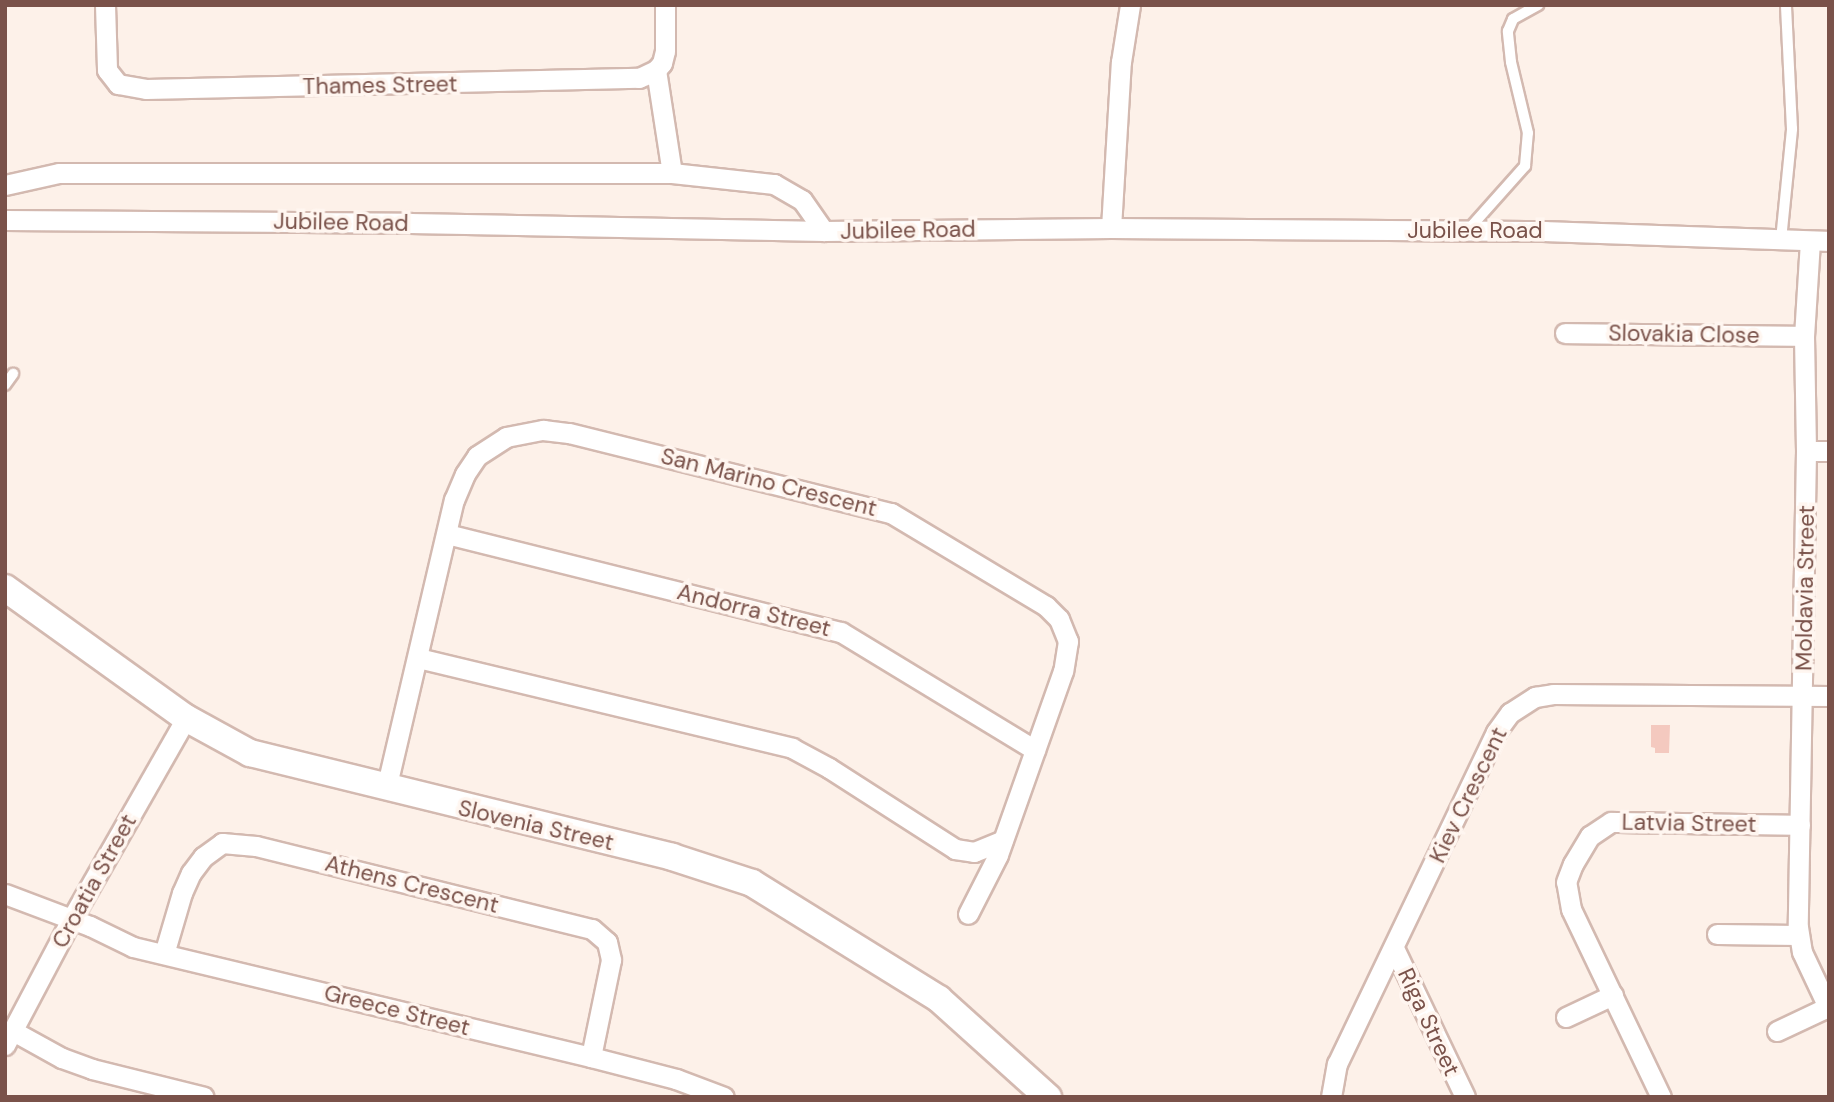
<!DOCTYPE html>
<html>
<head>
<meta charset="utf-8">
<style>
	body { margin:0 }
	#map { position:relative; width:1834px; height:1102px; overflow:hidden; background:#fdf1e9; font-family:"DM Sans",sans-serif }
	div>[style] { position:absolute }
	.building>* { inset:0; background:#f4c9bf }
	.roads { filter:drop-shadow(2px 0 #d3b9b0) drop-shadow(-2px 0 #d3b9b0) drop-shadow(0 2px #d3b9b0) drop-shadow(0 -2px #d3b9b0) }
	.lane>* { height:10px; margin:-5px; padding:0 5px; transform-origin:5px; border-radius:5px; background:#fff }
	.street>* { height:19px; margin:-9.5px; padding:0 9.5px; transform-origin:9.5px; border-radius:9.5px; background:#fff }
	.secondary>* { height:26px; margin:-13px; padding:0 13px; transform-origin:13px; border-radius:13px; background:#fff }
	span { translate:-50% -50%; white-space:nowrap; text-align:center; line-height:1.15; -webkit-text-stroke:7px #fff6f0; paint-order:stroke }
	.street-label { font-size:23px; color:#7a524a }
	.frame { position:absolute; inset:0; border:7px solid #7a524a; pointer-events:none }
</style>
</head>
<body>
<div id="map">
	<div class="building">
		<i style="clip-path:polygon(1651px 725px,1670px 725px,1669px 753px,1655px 753px,1655px 748px,1651px 747px)"></i>
	</div>
	<div class="roads">
		<div class="lane">
			<i style="left:1468px;top:230px;width:86px;rotate:-48.3deg"></i>
			<i style="left:1525px;top:166px;width:33px;rotate:-85deg"></i>
			<i style="left:1528px;top:133px;width:73px;rotate:-103.5deg"></i>
			<i style="left:1511px;top:62px;width:31px;rotate:-96deg"></i>
			<i style="left:1508px;top:31px;width:13px;rotate:-67deg"></i>
			<i style="left:1513px;top:19px;width:29px;rotate:-29deg"></i>
			<i style="left:1781px;top:240px;width:112px;rotate:-84.3deg"></i>
			<i style="left:1792px;top:129px;width:124px;rotate:-92.8deg"></i>
			<i style="left:5px;top:385px;width:14px;rotate:-54deg"></i>
		</div>
		<div class="street">
			<i style="left:105px;top:5px;width:65px;rotate:88.2deg"></i>
			<i style="left:107px;top:70px;width:18px;rotate:52deg"></i>
			<i style="left:118px;top:84px;width:28px;rotate:10deg"></i>
			<i style="left:146px;top:89px;width:493px;rotate:-1.3deg"></i>
			<i style="left:639px;top:78px;width:19px;rotate:-25deg"></i>
			<i style="left:656px;top:70px;width:9px;rotate:-49deg"></i>
			<i style="left:662px;top:63px;width:12px;rotate:-76deg"></i>
			<i style="left:665px;top:51px;width:46px;rotate:-90deg"></i>
			<i style="left:656px;top:70px;width:104px;rotate:81.2deg"></i>
			<i style="left:5px;top:185px;width:55px;rotate:-12.5deg"></i>
			<i style="left:59px;top:173px;width:613px"></i>
			<i style="left:672px;top:173px;width:103px;rotate:6.2deg"></i>
			<i style="left:774px;top:184px;width:32px;rotate:30deg"></i>
			<i style="left:802px;top:200px;width:38px;rotate:55deg"></i>
			<i style="left:5px;top:220px;width:405px;rotate:0.4deg"></i>
			<i style="left:410px;top:223px;width:414px;rotate:1.1deg"></i>
			<i style="left:824px;top:231px;width:287px;rotate:-0.6deg"></i>
			<i style="left:1111px;top:228px;width:434px;rotate:0.4deg"></i>
			<i style="left:1545px;top:231px;width:284px;rotate:2deg"></i>
			<i style="left:1111px;top:228px;width:166px;rotate:-86.6deg"></i>
			<i style="left:1121px;top:62px;width:58px;rotate:-81deg"></i>
			<i style="left:1810px;top:241px;width:95px;rotate:93.6deg"></i>
			<i style="left:1804px;top:336px;width:115px;rotate:89deg"></i>
			<i style="left:1806px;top:451px;width:476px;rotate:91deg"></i>
			<i style="left:1798px;top:927px;width:25px;rotate:81deg"></i>
			<i style="left:1802px;top:952px;width:63px;rotate:64.7deg"></i>
			<i style="left:1565px;top:333px;width:239px;rotate:0.7deg"></i>
			<i style="left:1806px;top:451px;width:23px"></i>
			<i style="left:447px;top:534px;width:406px;rotate:14deg"></i>
			<i style="left:841px;top:632px;width:227px;rotate:31.3deg"></i>
			<i style="left:418px;top:658px;width:385px;rotate:13.5deg"></i>
			<i style="left:792px;top:748px;width:42px;rotate:28.4deg"></i>
			<i style="left:829px;top:768px;width:150px;rotate:32.7deg"></i>
			<i style="left:955px;top:849px;width:19px;rotate:9deg"></i>
			<i style="left:974px;top:852px;width:31px;rotate:-22deg"></i>
			<i style="left:386px;top:789px;width:297px;rotate:-76.8deg"></i>
			<i style="left:454px;top:500px;width:28px;rotate:-67deg"></i>
			<i style="left:465px;top:474px;width:22px;rotate:-56deg"></i>
			<i style="left:477px;top:456px;width:35px;rotate:-33deg"></i>
			<i style="left:506px;top:437px;width:38px;rotate:-11deg"></i>
			<i style="left:543px;top:430px;width:26px;rotate:7deg"></i>
			<i style="left:569px;top:433px;width:332px;rotate:14deg"></i>
			<i style="left:891px;top:513px;width:181px;rotate:31deg"></i>
			<i style="left:1046px;top:606px;width:18px;rotate:45deg"></i>
			<i style="left:1059px;top:619px;width:24px;rotate:68deg"></i>
			<i style="left:1068px;top:641px;width:30px;rotate:99deg"></i>
			<i style="left:1063px;top:671px;width:195px;rotate:109.5deg"></i>
			<i style="left:998px;top:855px;width:66px;rotate:117deg"></i>
			<i style="left:5px;top:894px;width:91px;rotate:20.6deg"></i>
			<i style="left:90px;top:926px;width:48px;rotate:26deg"></i>
			<i style="left:133px;top:947px;width:471px;rotate:13.5deg"></i>
			<i style="left:591px;top:1057px;width:88px;rotate:14.5deg"></i>
			<i style="left:676px;top:1079px;width:51px;rotate:20.6deg"></i>
			<i style="left:1717px;top:934px;width:81px;rotate:0.7deg"></i>
			<i style="left:1394px;top:948px;width:165px;rotate:64.5deg"></i>
			<i style="left:164px;top:954px;width:64px;rotate:-73.6deg"></i>
			<i style="left:182px;top:893px;width:22px;rotate:-66deg"></i>
			<i style="left:191px;top:873px;width:20px;rotate:-53deg"></i>
			<i style="left:203px;top:857px;width:24px;rotate:-36deg"></i>
			<i style="left:222px;top:843px;width:34px;rotate:5deg"></i>
			<i style="left:256px;top:846px;width:346px;rotate:13.9deg"></i>
			<i style="left:592px;top:929px;width:20px;rotate:41deg"></i>
			<i style="left:607px;top:942px;width:18px;rotate:77deg"></i>
			<i style="left:611px;top:960px;width:99px;rotate:101.7deg"></i>
			<i style="left:1566px;top:1017px;width:52px;rotate:-25.1deg"></i>
			<i style="left:13px;top:1031px;width:56px;rotate:28.9deg"></i>
			<i style="left:62px;top:1058px;width:32px;rotate:20deg"></i>
			<i style="left:92px;top:1069px;width:115px;rotate:14deg"></i>
			<i style="left:1777px;top:1031px;width:56px;rotate:-25.2deg"></i>
			<i style="left:5px;top:1045px;width:144px;rotate:-62.2deg"></i>
			<i style="left:72px;top:918px;width:230px;rotate:-60.3deg"></i>
			<i style="left:1331px;top:1097px;width:34px;rotate:-80deg"></i>
			<i style="left:1337px;top:1064px;width:368px;rotate:-64.4deg"></i>
			<i style="left:1496px;top:732px;width:24px;rotate:-54deg"></i>
			<i style="left:1510px;top:713px;width:30px;rotate:-33deg"></i>
			<i style="left:1535px;top:697px;width:18px;rotate:-9deg"></i>
			<i style="left:1553px;top:694px;width:276px;rotate:0.4deg"></i>
			<i style="left:1661px;top:1097px;width:208px;rotate:-115.6deg"></i>
			<i style="left:1571px;top:909px;width:27px;rotate:-100deg"></i>
			<i style="left:1566px;top:882px;width:19px;rotate:-69deg"></i>
			<i style="left:1573px;top:864px;width:33px;rotate:-59deg"></i>
			<i style="left:1590px;top:836px;width:25px;rotate:-34deg"></i>
			<i style="left:1611px;top:822px;width:189px;rotate:0.9deg"></i>
		</div>
		<div class="secondary">
			<i style="left:5px;top:588px;width:223px;rotate:35.7deg"></i>
			<i style="left:186px;top:718px;width:73px;rotate:28.7deg"></i>
			<i style="left:250px;top:753px;width:435px;rotate:13.8deg"></i>
			<i style="left:672px;top:857px;width:84px;rotate:18deg"></i>
			<i style="left:752px;top:883px;width:220px;rotate:31.8deg"></i>
			<i style="left:939px;top:999px;width:147px;rotate:42deg"></i>
		</div>
	</div>
	<div class="street-label">
		<span style="left:380px;top:85px;rotate:-1deg">Thames Street</span>
		<span style="left:341px;top:222px;rotate:1deg">Jubilee Road</span>
		<span style="left:908px;top:230px;rotate:-1deg">Jubilee Road</span>
		<span style="left:1475px;top:230px">Jubilee Road</span>
		<span style="left:1684px;top:334px;rotate:1deg">Slovakia Close</span>
		<span style="left:769px;top:482px;rotate:14deg">San Marino Crescent</span>
		<span style="left:1805px;top:588px;rotate:-89deg">Moldavia Street</span>
		<span style="left:754px;top:610px;rotate:14deg">Andorra Street</span>
		<span style="left:1468px;top:795px;rotate:-64deg">Kiev Crescent</span>
		<span style="left:1689px;top:823px;rotate:1deg">Latvia Street</span>
		<span style="left:536px;top:825px;rotate:13deg">Slovenia Street</span>
		<span style="left:94px;top:881px;rotate:-61deg">Croatia Street</span>
		<span style="left:412px;top:884px;rotate:14deg">Athens Crescent</span>
		<span style="left:397px;top:1010px;rotate:14deg">Greece Street</span>
		<span style="left:1429px;top:1022px;rotate:65deg">Riga Street</span>
	</div>
	<div class="frame"></div>
</div>
</body>
</html>
